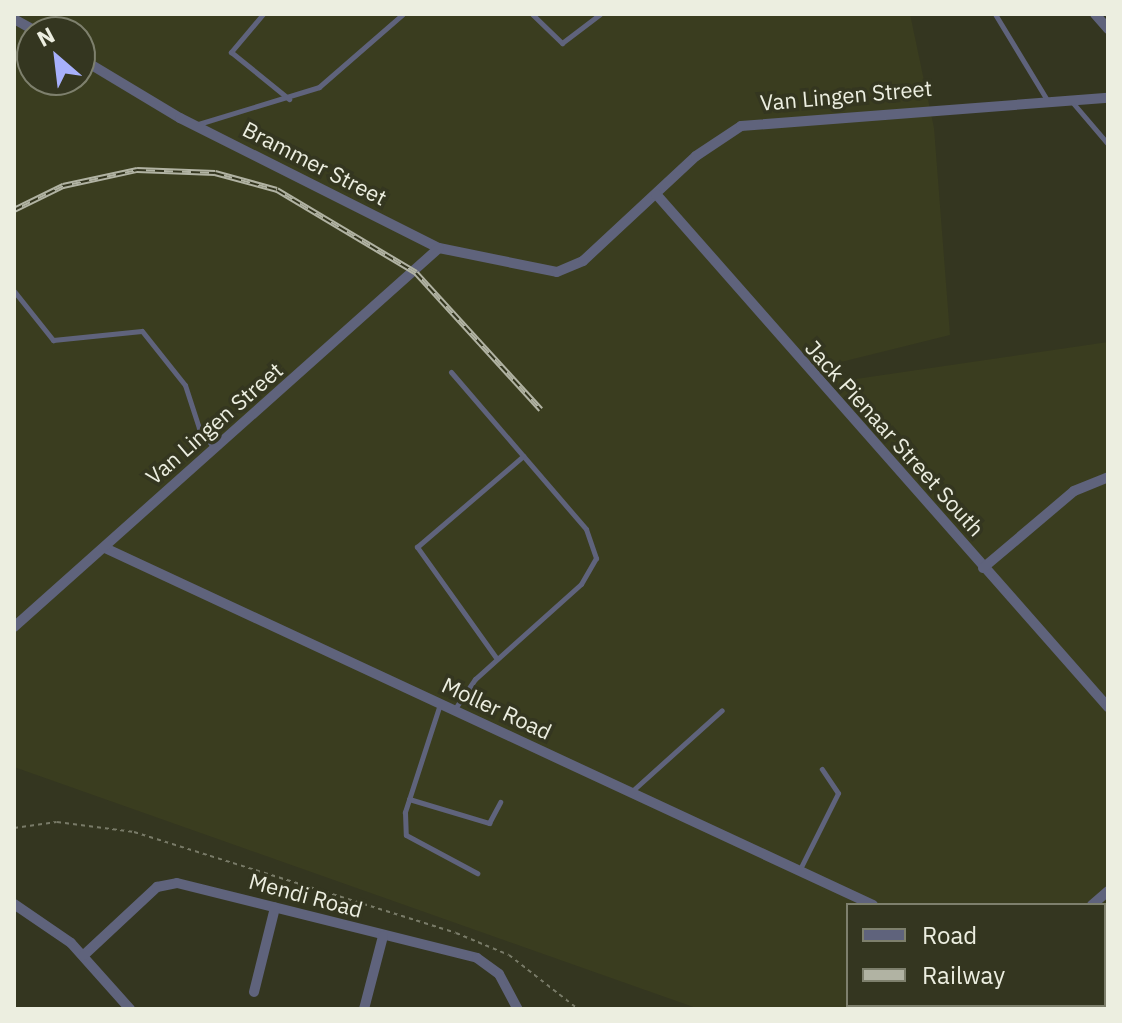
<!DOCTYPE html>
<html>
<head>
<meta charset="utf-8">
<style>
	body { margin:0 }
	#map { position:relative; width:1122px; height:1023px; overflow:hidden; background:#343620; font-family:"IBM Plex Sans",sans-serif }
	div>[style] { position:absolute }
	.built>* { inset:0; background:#3a3d1f }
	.path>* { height:2px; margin-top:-1px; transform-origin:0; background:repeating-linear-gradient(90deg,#787a67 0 4px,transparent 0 8px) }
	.service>* { height:5px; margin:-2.5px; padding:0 2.5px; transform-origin:2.5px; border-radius:2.5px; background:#5f637c }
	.minor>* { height:10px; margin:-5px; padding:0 5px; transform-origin:5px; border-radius:5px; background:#5f637c }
	.rail>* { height:6px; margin-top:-3px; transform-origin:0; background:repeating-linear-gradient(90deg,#343620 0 9px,#b1b3a3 0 18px); box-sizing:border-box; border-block:2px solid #b1b3a3 }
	span { translate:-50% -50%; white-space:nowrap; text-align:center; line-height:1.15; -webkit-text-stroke:7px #343620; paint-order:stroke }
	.street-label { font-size:22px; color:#eceee0 }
	.frame { position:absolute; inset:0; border:16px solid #eceee0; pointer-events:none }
	.legend { position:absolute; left:846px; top:903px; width:260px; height:104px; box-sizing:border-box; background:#343620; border:2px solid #7e806d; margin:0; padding:10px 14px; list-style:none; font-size:24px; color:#eceee0 }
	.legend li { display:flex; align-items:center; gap:16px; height:40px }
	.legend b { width:40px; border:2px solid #7e806d }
	.north { position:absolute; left:16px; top:16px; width:80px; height:80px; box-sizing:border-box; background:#343620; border:2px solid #7e806d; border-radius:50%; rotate:332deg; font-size:22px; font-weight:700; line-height:32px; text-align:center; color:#eceee0 }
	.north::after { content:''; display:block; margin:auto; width:28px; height:36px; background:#a7b0fc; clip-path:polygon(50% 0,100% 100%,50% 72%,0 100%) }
</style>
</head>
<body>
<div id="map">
	<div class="built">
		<i style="clip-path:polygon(evenodd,14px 14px,910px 14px,934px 128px,950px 335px,833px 364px,849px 380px,1108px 342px,1108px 1009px,699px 1009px,14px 767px,14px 14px,32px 32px,80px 32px,80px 80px,32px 80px,32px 32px,14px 14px,848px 905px,1104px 905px,1104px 1005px,848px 1005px,848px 905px)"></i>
	</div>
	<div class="path">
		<i style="left:14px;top:828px;width:43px;rotate:-7.9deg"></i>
		<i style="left:57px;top:822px;width:78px;rotate:7.4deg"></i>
		<i style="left:134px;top:832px;width:337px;rotate:17.4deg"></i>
		<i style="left:456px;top:933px;width:57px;rotate:22.5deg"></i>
		<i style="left:509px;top:955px;width:88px;rotate:38deg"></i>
	</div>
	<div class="service">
		<i style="left:263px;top:14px;width:50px;rotate:130.1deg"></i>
		<i style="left:231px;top:52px;width:75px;rotate:39deg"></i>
		<i style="left:532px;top:14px;width:42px;rotate:44deg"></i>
		<i style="left:562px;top:43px;width:48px;rotate:-37.3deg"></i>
		<i style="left:995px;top:14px;width:100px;rotate:58.8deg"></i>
		<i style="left:1073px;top:103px;width:54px;rotate:49.5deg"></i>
		<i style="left:195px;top:125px;width:130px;rotate:-17deg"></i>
		<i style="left:319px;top:87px;width:111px;rotate:-41deg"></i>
		<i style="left:14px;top:291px;width:63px;rotate:51.5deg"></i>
		<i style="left:53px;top:340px;width:89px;rotate:-5.8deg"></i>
		<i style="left:142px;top:331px;width:69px;rotate:51.5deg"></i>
		<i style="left:185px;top:385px;width:45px;rotate:72deg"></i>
		<i style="left:199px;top:428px;width:25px;rotate:53deg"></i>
		<i style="left:451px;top:372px;width:207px;rotate:49.3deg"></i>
		<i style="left:586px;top:529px;width:31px;rotate:71deg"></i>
		<i style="left:596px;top:558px;width:30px;rotate:120deg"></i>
		<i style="left:581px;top:584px;width:142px;rotate:138.1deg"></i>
		<i style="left:475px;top:679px;width:36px;rotate:124deg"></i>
		<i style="left:497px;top:659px;width:138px;rotate:-125.5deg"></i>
		<i style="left:417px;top:547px;width:140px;rotate:-40.6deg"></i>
		<i style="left:440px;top:704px;width:114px;rotate:108deg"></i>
		<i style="left:405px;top:812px;width:23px;rotate:88deg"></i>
		<i style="left:406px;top:835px;width:81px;rotate:28.2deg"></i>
		<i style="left:631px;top:792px;width:122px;rotate:-42deg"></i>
		<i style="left:409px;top:799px;width:84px;rotate:16.7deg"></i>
		<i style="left:489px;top:823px;width:24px;rotate:-62deg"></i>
		<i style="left:800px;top:869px;width:85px;rotate:-63.4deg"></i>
		<i style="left:838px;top:793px;width:29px;rotate:-124deg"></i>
		<i style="left:1037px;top:1005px;width:5px;rotate:53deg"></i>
	</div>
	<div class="minor">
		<i style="left:1095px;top:14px;width:20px;rotate:49deg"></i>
		<i style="left:14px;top:19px;width:26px;rotate:29deg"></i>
		<i style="left:80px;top:58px;width:117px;rotate:31deg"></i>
		<i style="left:180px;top:118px;width:290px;rotate:26.7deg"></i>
		<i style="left:439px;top:248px;width:120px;rotate:11.5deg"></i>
		<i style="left:557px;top:272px;width:28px;rotate:-23deg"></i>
		<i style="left:583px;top:261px;width:154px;rotate:-42.9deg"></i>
		<i style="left:696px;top:156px;width:54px;rotate:-33.7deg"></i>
		<i style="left:741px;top:126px;width:368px;rotate:-4.4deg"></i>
		<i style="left:656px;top:194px;width:684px;rotate:48.62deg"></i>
		<i style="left:105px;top:548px;width:847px;rotate:24.93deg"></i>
		<i style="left:983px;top:568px;width:119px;rotate:-40.2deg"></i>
		<i style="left:1074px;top:491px;width:37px;rotate:-22deg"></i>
		<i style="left:14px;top:627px;width:569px;rotate:-41.73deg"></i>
		<i style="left:14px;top:904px;width:69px;rotate:34.4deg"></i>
		<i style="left:71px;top:943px;width:89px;rotate:48.2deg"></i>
		<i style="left:1092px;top:905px;width:21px;rotate:-41deg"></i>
		<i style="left:84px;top:955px;width:100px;rotate:-43deg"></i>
		<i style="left:157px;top:887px;width:20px;rotate:-11deg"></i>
		<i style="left:177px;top:883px;width:309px;rotate:14deg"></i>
		<i style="left:477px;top:958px;width:27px;rotate:36deg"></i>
		<i style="left:499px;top:974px;width:40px;rotate:62deg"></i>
		<i style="left:254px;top:992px;width:87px;rotate:-76deg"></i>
		<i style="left:364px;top:1009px;width:75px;rotate:-75.4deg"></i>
	</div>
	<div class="rail">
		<i style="left:14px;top:210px;width:55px;rotate:-26.1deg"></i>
		<i style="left:63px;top:186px;width:76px;rotate:-12.2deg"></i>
		<i style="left:137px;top:170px;width:78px;rotate:2.2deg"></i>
		<i style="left:215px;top:173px;width:64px;rotate:15.3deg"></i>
		<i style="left:277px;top:190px;width:162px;rotate:30.8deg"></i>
		<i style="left:416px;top:273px;width:185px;rotate:47.6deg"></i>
	</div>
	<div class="street-label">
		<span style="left:846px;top:95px;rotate:-5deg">Van Lingen Street</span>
		<span style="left:315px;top:163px;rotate:27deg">Brammer Street</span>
		<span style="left:214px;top:423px;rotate:-41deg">Van Lingen Street</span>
		<span style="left:895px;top:438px;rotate:48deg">Jack Pienaar Street South</span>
		<span style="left:497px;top:708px;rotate:25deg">Moller Road</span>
		<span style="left:306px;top:895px;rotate:15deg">Mendi Road</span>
	</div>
	<div class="frame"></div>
	<ul class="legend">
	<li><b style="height:10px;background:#5f637c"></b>Road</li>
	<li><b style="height:10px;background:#b1b3a3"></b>Railway</li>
	</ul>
	<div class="north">N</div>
</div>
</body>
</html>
